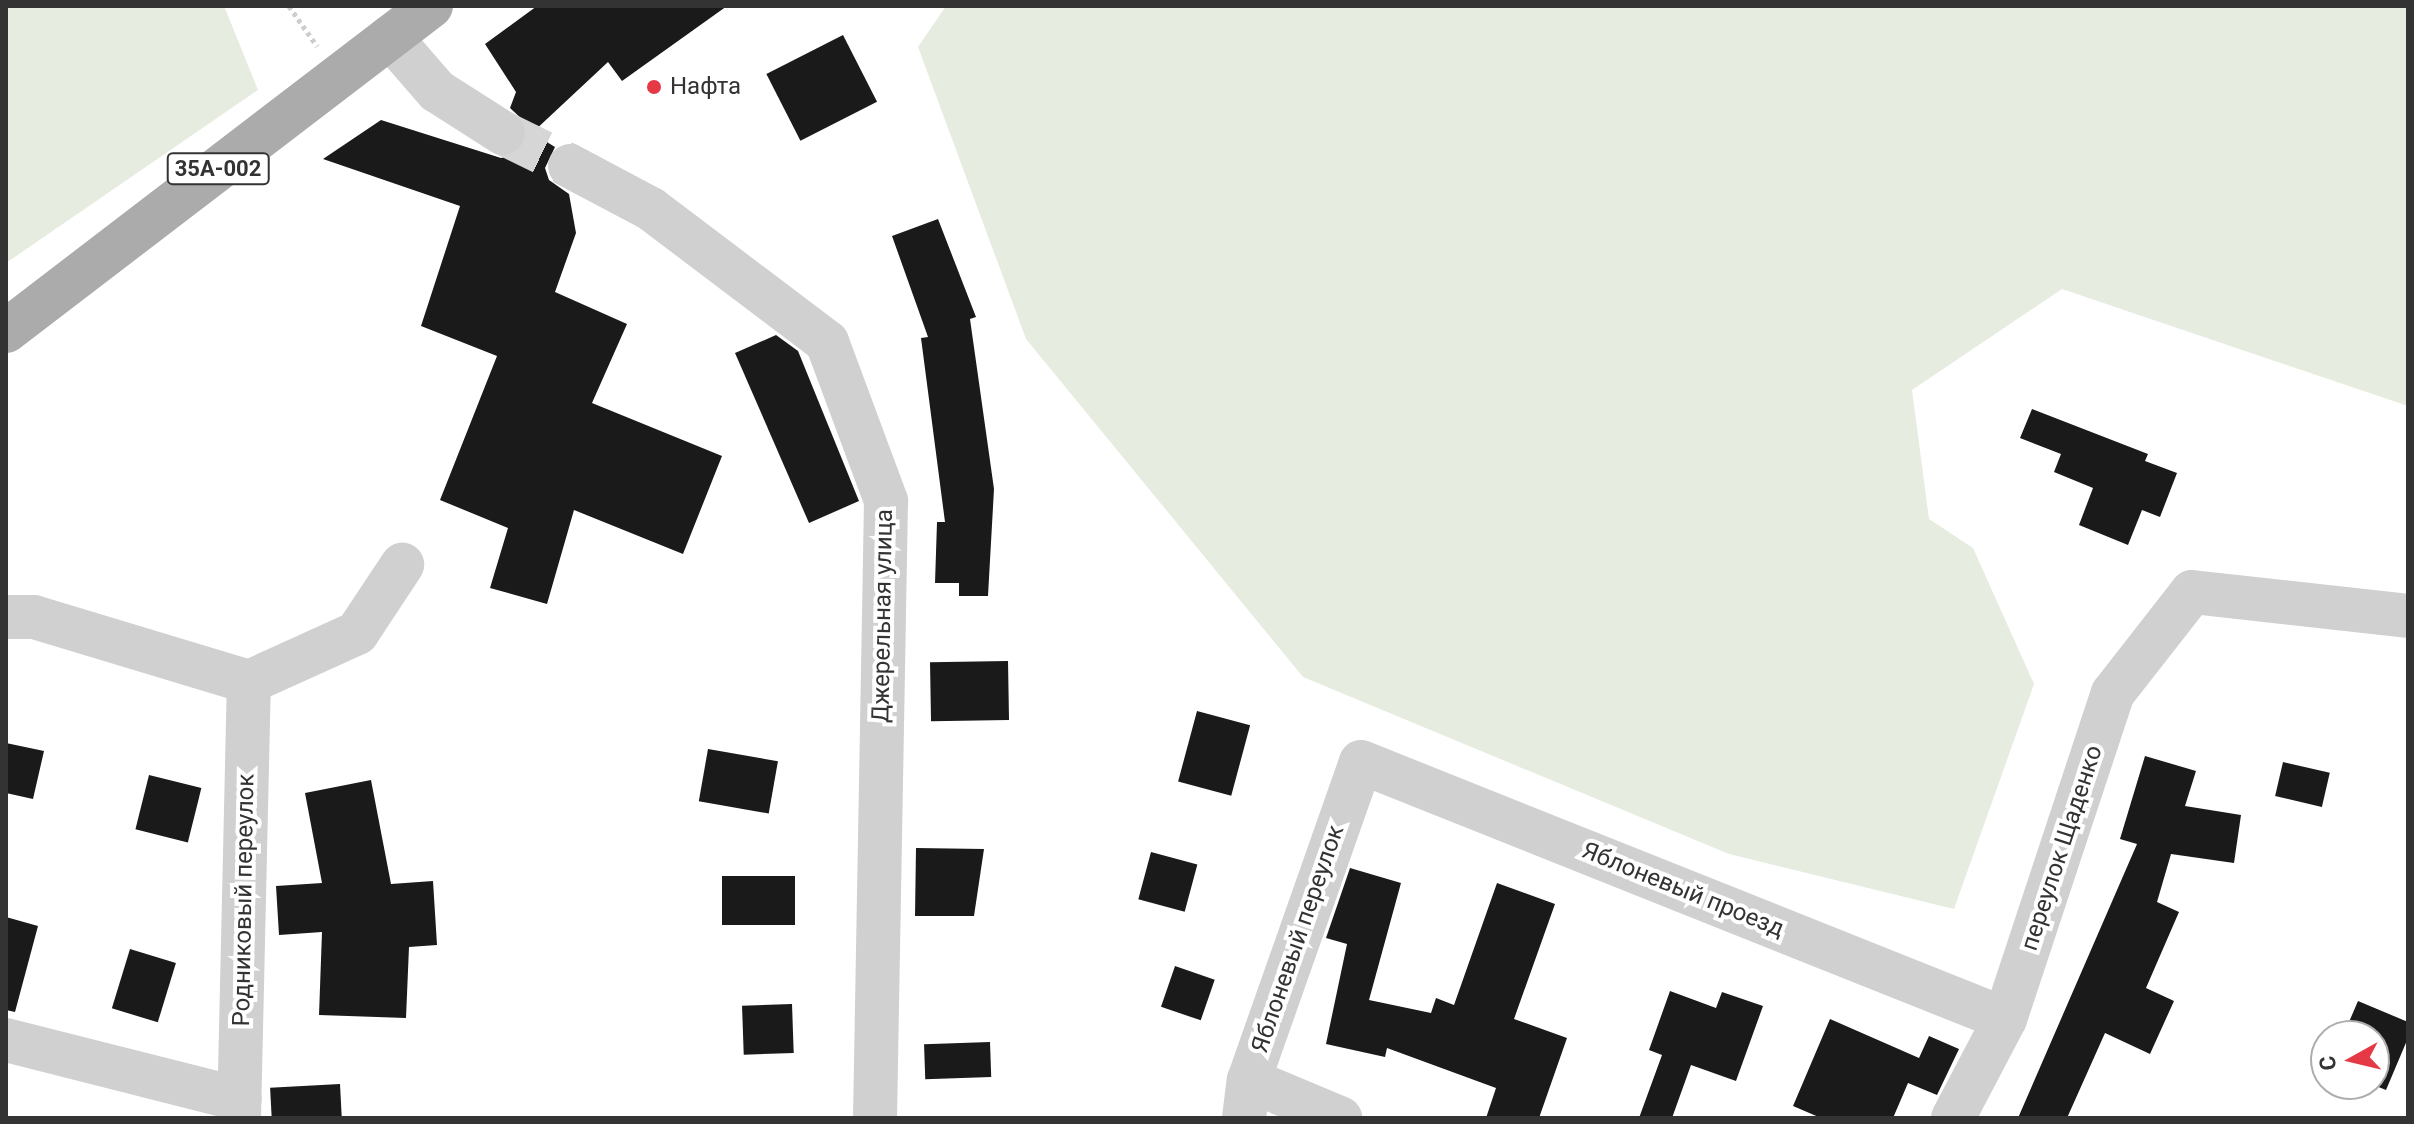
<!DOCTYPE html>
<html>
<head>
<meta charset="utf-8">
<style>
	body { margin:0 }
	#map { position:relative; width:2414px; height:1124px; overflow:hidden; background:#fff; font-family:Roboto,sans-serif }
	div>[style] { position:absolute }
	.green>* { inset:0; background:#e6ecdf }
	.building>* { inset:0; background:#1a1a1a; transform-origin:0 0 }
	.minor-tunnel>* { height:44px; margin-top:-22px; transform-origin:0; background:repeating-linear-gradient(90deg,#d6d6d6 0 44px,transparent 0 66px) }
	.path>* { height:5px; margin-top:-2.5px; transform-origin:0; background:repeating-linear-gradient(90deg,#cdcdcd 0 4px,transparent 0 8px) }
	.minor>* { height:44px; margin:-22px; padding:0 22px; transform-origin:22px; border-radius:22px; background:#d0d0d0 }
	.major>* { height:44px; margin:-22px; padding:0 22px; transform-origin:22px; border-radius:22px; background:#ababab }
	.dots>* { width:22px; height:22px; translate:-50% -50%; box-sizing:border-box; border:4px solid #fff; border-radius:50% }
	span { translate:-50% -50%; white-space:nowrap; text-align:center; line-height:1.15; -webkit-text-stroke:8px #fff; paint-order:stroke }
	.shield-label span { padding:2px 6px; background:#fff; border:2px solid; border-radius:6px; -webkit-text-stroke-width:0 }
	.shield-label { font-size:22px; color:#333; font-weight:700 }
	.poi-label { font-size:24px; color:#333 }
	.left { translate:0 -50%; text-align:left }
	.street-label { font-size:24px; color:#333 }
	.frame { position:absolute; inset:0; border:8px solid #333; pointer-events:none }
	.north { position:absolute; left:2310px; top:1020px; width:80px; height:80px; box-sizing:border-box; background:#fff; border:2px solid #adadad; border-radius:50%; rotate:262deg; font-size:22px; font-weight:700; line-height:32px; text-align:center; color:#333 }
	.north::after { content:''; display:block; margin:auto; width:28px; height:36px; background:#e63946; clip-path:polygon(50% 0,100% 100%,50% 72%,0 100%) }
</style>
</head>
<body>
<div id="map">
	<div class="green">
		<i style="clip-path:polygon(6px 6px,224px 6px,258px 90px,6px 263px)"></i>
		<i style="clip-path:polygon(946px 6px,2408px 6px,2408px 406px,2062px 289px,1912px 390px,1929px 519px,1973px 548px,2034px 684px,1954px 909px,1729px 854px,1303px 677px,1026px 339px,918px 47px)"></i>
	</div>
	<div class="building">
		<i style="clip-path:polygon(537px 6px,727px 6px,622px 81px,608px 62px,532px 133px,555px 147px,545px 168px,549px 180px,569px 194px,576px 233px,555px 292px,627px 324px,592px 403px,722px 456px,683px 554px,574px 510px,547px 604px,490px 588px,508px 528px,440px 500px,497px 356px,421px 326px,460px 206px,323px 159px,381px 120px,501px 158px,515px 155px,524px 146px,525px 122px,510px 108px,516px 92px,485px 44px)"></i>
		<i style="left:843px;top:35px;width:75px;height:86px;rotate:63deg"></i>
		<i style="clip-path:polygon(938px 219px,976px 317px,970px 319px,994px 489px,988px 596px,959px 596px,959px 583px,935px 583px,937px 522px,945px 522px,921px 338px,928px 337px,892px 236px)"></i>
		<i style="clip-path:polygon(776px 335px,798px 351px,859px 501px,809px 523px,735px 353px)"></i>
		<i style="clip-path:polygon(2032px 409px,2148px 454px,2145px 461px,2177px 473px,2160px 517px,2142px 510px,2128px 545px,2079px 525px,2093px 488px,2054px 472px,2061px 454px,2020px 438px)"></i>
		<i style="left:1008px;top:661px;width:59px;height:78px;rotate:89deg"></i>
		<i style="left:1197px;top:711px;width:55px;height:73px;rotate:15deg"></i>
		<i style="clip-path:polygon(6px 743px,44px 751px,33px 799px,6px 793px)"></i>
		<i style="left:708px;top:749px;width:71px;height:53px;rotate:10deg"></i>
		<i style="clip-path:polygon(2145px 756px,2196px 771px,2185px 806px,2241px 815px,2234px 863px,2171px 854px,2157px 902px,2179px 912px,2146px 988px,2174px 1001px,2150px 1054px,2105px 1033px,2067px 1118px,2018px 1118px,2137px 844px,2120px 839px)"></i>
		<i style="left:2283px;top:762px;width:48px;height:35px;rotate:13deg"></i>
		<i style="left:149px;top:775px;width:54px;height:56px;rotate:14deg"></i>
		<i style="clip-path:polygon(371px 780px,391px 884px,433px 881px,437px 945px,409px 947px,406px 1018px,319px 1015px,322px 932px,279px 935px,276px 886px,322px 883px,305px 793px)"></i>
		<i style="clip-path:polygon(916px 848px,984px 849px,974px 916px,915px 916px)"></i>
		<i style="left:1151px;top:852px;width:48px;height:49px;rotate:15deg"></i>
		<i style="clip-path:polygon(1350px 868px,1401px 883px,1369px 1000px,1431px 1013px,1436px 998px,1454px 1005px,1497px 883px,1555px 904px,1514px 1019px,1567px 1038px,1539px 1118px,1486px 1118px,1496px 1088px,1387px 1048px,1385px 1057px,1326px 1044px,1347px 944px,1326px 938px)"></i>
		<i style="left:795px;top:876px;width:49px;height:73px;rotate:90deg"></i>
		<i style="clip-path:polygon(6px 917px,38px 926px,15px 1012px,6px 1010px)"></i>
		<i style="left:130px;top:949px;width:48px;height:62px;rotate:17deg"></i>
		<i style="left:1175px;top:966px;width:42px;height:43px;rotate:19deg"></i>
		<i style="clip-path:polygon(1670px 991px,1716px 1008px,1722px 992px,1763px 1006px,1736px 1081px,1691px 1065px,1672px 1118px,1639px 1118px,1662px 1055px,1649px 1050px)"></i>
		<i style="clip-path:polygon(2358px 1001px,2408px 1022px,2408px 1038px,2386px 1090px,2371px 1084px,2374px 1036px,2343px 1036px)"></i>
		<i style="left:792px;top:1004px;width:49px;height:50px;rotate:88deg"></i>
		<i style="clip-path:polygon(1830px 1019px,1919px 1058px,1929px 1036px,1959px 1049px,1937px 1095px,1908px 1083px,1893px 1118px,1821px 1118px,1793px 1106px)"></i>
		<i style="left:990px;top:1042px;width:35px;height:66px;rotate:88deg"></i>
		<i style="left:340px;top:1084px;width:34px;height:70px;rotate:87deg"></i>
	</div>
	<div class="minor-tunnel">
		<i style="left:503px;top:133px;width:75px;rotate:26.2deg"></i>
	</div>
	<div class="path">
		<i style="left:289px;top:6px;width:49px;rotate:55deg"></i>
	</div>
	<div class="minor">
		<i style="left:390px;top:37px;width:72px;rotate:49deg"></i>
		<i style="left:437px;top:91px;width:78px;rotate:32.5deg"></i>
		<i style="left:570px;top:166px;width:92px;rotate:28deg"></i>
		<i style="left:651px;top:209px;width:221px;rotate:37.1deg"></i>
		<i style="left:827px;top:342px;width:170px;rotate:69.6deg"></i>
		<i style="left:886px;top:501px;width:617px;rotate:91.02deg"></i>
		<i style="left:6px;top:617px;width:28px"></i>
		<i style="left:34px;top:617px;width:225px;rotate:16.8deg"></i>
		<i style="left:249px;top:682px;width:119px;rotate:-24.4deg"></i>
		<i style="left:357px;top:633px;width:82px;rotate:-56.5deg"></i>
		<i style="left:6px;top:1040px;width:241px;rotate:14.2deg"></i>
		<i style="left:1249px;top:1080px;width:99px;rotate:22.7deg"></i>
		<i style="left:239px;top:1118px;width:436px;rotate:-88.7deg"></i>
		<i style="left:1244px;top:1118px;width:38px;rotate:-83deg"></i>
		<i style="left:1249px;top:1080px;width:337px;rotate:-70.6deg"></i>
		<i style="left:1361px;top:762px;width:693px;rotate:21.76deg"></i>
		<i style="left:1953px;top:1118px;width:112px;rotate:-62.3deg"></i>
		<i style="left:2005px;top:1019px;width:343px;rotate:-71.7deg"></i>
		<i style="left:2113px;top:693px;width:128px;rotate:-52deg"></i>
		<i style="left:2192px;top:592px;width:217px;rotate:6.3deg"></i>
	</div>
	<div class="major">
		<i style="left:6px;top:331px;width:535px;rotate:-37.41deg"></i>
	</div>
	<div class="dots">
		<i style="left:654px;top:87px;background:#e63946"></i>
	</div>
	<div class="shield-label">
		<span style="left:218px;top:169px">35А-002</span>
	</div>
	<div class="poi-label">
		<span class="left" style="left:670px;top:87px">Нафта</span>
	</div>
	<div class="street-label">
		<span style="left:883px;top:616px;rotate:-89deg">Джерельная улица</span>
		<span style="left:2062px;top:848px;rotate:-72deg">переулок Щаденко</span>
		<span style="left:1683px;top:890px;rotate:22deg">Яблоневый проезд</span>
		<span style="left:244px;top:900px;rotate:-89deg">Родниковый переулок</span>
		<span style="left:1298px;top:939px;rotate:-71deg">Яблоневый переулок</span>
	</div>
	<div class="frame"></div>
	<div class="north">С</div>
</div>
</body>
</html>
